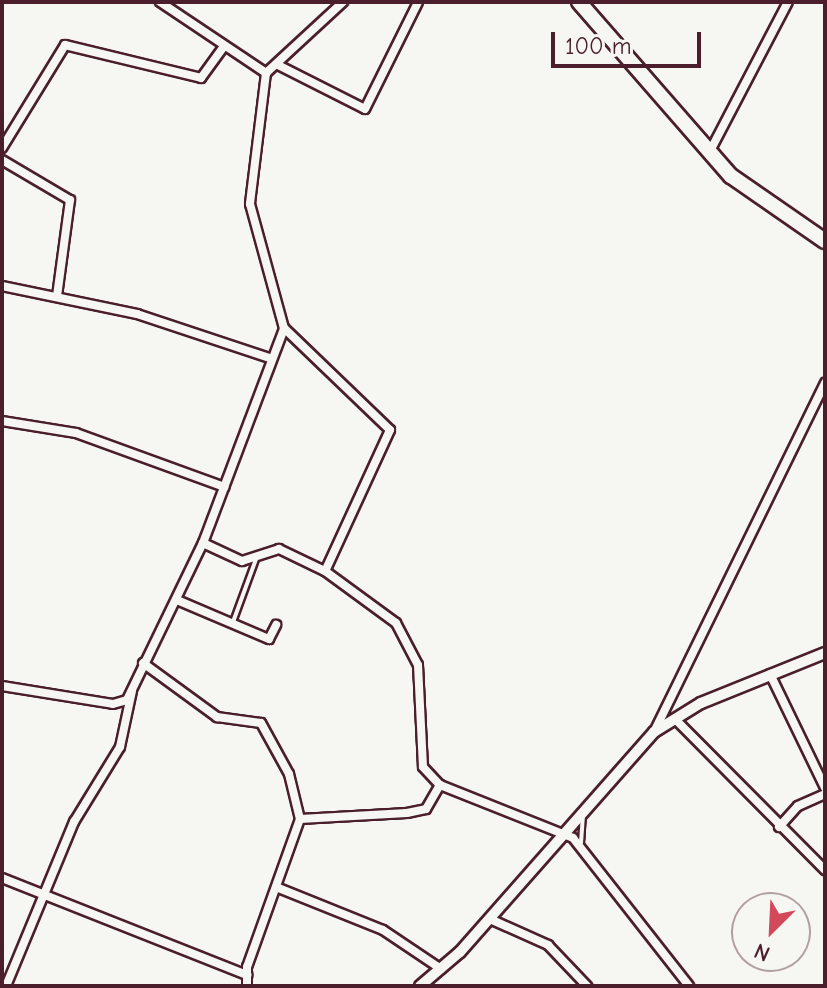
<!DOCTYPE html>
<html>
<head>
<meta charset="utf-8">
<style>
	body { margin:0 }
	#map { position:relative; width:827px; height:988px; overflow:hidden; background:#f6f6f2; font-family:"Comic Neue",sans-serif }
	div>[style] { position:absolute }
	.roads { filter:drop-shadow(2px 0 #4a1f2b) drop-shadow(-2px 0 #4a1f2b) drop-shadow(0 2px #4a1f2b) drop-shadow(0 -2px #4a1f2b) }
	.service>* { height:4px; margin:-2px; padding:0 2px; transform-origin:2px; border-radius:2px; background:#f6f6f2 }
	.minor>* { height:8px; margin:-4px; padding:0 4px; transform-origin:4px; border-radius:4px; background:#f6f6f2 }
	.tertiary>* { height:10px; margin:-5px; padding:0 5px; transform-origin:5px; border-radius:5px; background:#f6f6f2 }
	.primary>* { height:14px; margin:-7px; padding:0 7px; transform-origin:7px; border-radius:7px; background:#f6f6f2 }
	span { translate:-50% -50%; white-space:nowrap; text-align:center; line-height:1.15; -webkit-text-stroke:6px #f6f6f2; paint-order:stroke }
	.frame { position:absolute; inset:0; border:4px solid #4a1f2b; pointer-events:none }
	.north { position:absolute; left:731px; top:892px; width:80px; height:80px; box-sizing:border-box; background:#f6f6f2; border:2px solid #b1a0a2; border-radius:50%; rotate:204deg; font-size:22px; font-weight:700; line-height:32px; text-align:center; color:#4a1f2b }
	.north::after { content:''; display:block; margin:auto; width:28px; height:36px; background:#d1495b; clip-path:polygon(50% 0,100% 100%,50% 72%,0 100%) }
	.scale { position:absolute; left:551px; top:32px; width:150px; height:36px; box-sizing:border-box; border:4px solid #4a1f2b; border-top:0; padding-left:10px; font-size:24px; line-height:28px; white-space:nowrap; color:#4a1f2b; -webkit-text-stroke:6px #f6f6f2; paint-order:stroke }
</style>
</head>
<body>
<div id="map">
	<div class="roads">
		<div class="service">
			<i style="left:233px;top:622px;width:67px;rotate:-69.9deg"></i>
			<i style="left:581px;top:843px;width:26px;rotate:-86deg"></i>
		</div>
		<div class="minor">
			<i style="left:160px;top:2px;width:128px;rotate:33.8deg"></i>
			<i style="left:278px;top:65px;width:97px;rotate:26.8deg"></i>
			<i style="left:365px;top:109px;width:119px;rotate:-63.6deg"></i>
			<i style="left:266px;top:73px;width:132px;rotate:97deg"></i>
			<i style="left:250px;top:204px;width:129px;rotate:74.7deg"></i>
			<i style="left:284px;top:328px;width:147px;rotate:43.9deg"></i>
			<i style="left:390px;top:430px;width:155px;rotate:114.7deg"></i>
			<i style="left:266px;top:73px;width:105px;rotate:-42.7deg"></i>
			<i style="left:2px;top:148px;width:121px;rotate:-58.5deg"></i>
			<i style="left:65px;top:45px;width:140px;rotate:13.6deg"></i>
			<i style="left:201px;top:78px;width:39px;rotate:-54deg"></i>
			<i style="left:709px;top:153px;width:170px;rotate:-62.4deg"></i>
			<i style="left:2px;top:160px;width:79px;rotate:30.5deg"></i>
			<i style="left:70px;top:200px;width:97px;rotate:97.7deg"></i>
			<i style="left:2px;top:286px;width:138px;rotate:11.7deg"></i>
			<i style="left:137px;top:314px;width:142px;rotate:18.4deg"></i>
			<i style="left:2px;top:421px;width:75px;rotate:9.2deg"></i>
			<i style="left:76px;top:433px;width:158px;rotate:20deg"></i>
			<i style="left:203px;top:543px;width:43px;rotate:24.8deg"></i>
			<i style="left:242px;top:561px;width:39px;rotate:-18deg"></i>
			<i style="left:279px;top:549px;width:51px;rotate:25.6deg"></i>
			<i style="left:325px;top:571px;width:88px;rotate:36.2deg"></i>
			<i style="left:396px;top:623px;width:47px;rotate:62.4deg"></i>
			<i style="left:418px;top:665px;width:102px;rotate:87.2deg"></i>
			<i style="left:423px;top:767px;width:25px;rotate:47deg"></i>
			<i style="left:440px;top:785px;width:143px;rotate:21.7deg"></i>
			<i style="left:573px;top:838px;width:188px;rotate:51.9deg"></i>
			<i style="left:177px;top:600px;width:100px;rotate:23deg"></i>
			<i style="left:269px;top:639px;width:16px;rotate:-63deg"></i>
			<i style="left:143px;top:663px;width:92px;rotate:36.1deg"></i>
			<i style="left:217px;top:717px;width:44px;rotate:7.8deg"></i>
			<i style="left:261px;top:723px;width:58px;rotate:61.2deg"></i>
			<i style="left:289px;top:774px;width:46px;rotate:76.3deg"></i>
			<i style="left:300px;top:819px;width:157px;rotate:109.7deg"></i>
			<i style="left:247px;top:967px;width:19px;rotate:90deg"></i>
			<i style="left:770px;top:674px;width:127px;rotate:64.2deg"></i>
			<i style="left:2px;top:686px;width:112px;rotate:9.2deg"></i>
			<i style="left:113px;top:704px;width:15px;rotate:-16deg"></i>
			<i style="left:127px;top:700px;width:174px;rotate:-64.2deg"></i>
			<i style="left:203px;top:543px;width:229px;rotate:-69.3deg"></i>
			<i style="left:675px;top:719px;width:213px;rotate:45.2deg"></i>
			<i style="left:654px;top:732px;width:389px;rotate:-63.9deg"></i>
			<i style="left:300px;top:819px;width:107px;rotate:-3.2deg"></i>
			<i style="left:407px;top:813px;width:19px;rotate:-12deg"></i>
			<i style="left:426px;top:809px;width:28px;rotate:-60deg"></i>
			<i style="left:779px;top:827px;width:28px;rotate:-48deg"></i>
			<i style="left:798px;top:806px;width:30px;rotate:-24deg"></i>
			<i style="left:2px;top:878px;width:264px;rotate:21.6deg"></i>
			<i style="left:276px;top:887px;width:115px;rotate:21.9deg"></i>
			<i style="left:383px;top:930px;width:70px;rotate:33.9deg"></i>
			<i style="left:490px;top:919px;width:64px;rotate:24.1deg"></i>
			<i style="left:548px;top:945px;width:57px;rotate:46.4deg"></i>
			<i style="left:6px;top:986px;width:178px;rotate:-67.5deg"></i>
			<i style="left:74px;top:822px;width:88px;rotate:-58.5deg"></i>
			<i style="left:120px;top:747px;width:57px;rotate:-77.9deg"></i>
		</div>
		<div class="tertiary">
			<i style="left:420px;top:986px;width:52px;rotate:-40.4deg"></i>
			<i style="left:460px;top:952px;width:293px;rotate:-48.6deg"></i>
			<i style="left:654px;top:732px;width:55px;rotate:-31.7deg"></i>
			<i style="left:701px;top:703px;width:134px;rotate:-22deg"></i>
		</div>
		<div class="primary">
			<i style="left:579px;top:2px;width:231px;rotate:48.9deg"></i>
			<i style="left:731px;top:176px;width:114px;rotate:34.7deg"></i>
		</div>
	</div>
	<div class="frame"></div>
	<div class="north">N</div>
	<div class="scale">100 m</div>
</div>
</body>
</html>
